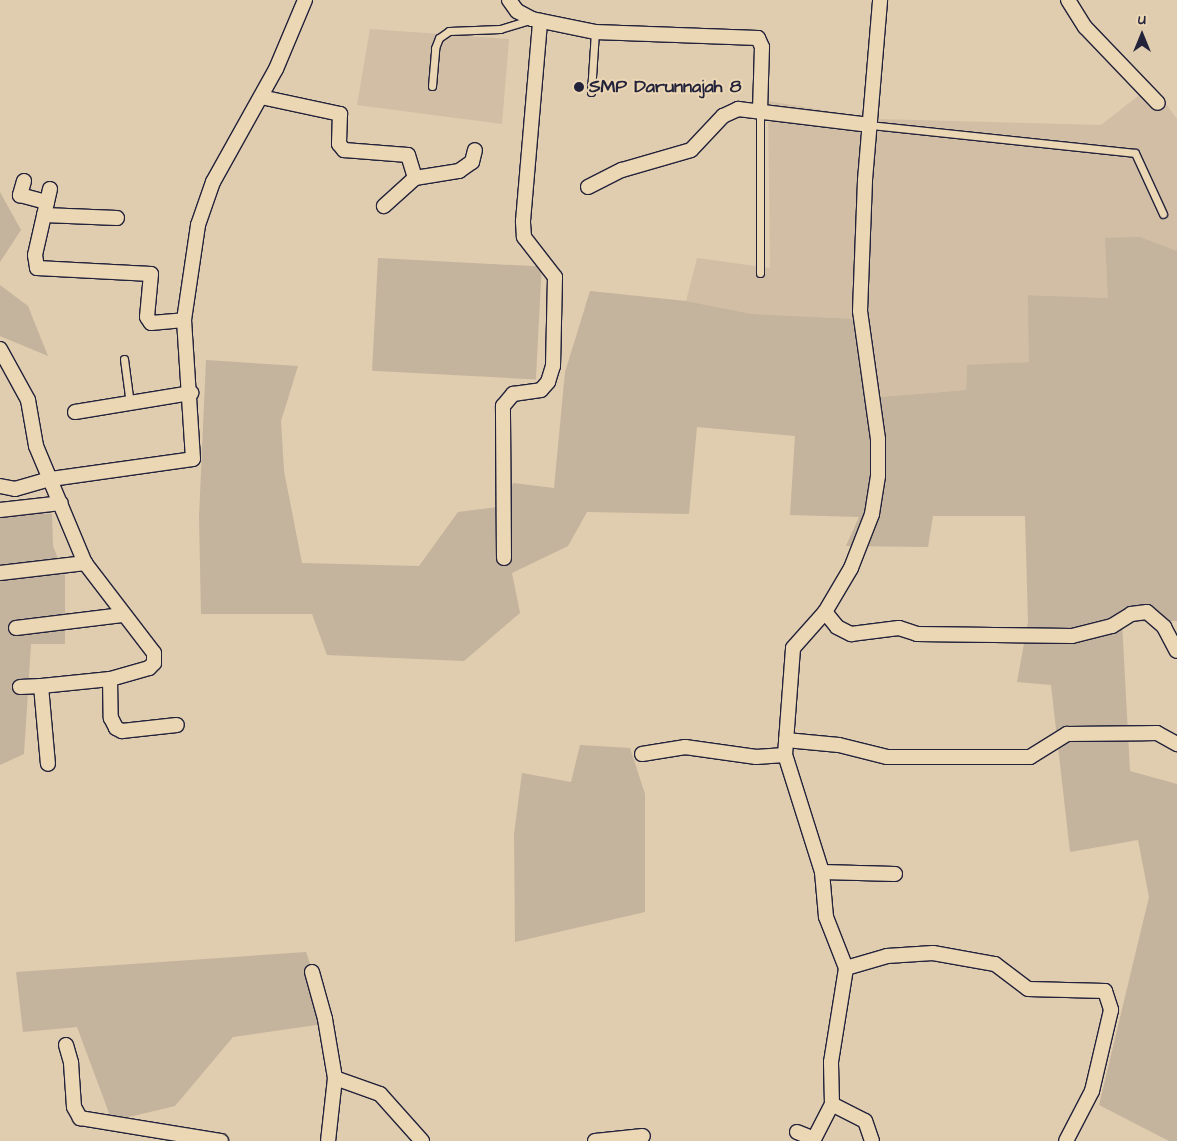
<!DOCTYPE html>
<html>
<head>
<meta charset="utf-8">
<style>
	body { margin:0 }
	#map { position:relative; width:1177px; height:1141px; overflow:hidden; background:#e0ccae; font-family:"Architects Daughter",sans-serif }
	div>[style] { position:absolute }
	.built>* { inset:0; background:#d1bea5 }
	.green>* { inset:0; background:#c4b39d; transform-origin:0 0 }
	.roads { filter:drop-shadow(1px 0 #22223b) drop-shadow(-1px 0 #22223b) drop-shadow(0 1px #22223b) drop-shadow(0 -1px #22223b) }
	.service>* { height:7px; margin:-3.5px; padding:0 3.5px; transform-origin:3.5px; border-radius:3.5px; background:#ecd7b5 }
	.minor>* { height:14px; margin:-7px; padding:0 7px; transform-origin:7px; border-radius:7px; background:#ecd7b5 }
	.dots>* { width:14px; height:14px; translate:-50% -50%; box-sizing:border-box; border:2px solid #ecd7b5; border-radius:50% }
	span { translate:-50% -50%; white-space:nowrap; text-align:center; line-height:1.15; -webkit-text-stroke:4px #ecd7b5; paint-order:stroke }
	.poi-label { font-size:18px; color:#22223b; font-weight:700 }
	.left { translate:0 -50%; text-align:left }
	.north { position:absolute; left:1117px; top:10px; width:50px; height:50px; -webkit-text-stroke:4px #ecd7b5; paint-order:stroke; rotate:0deg; font-size:14px; font-weight:700; line-height:20px; text-align:center; color:#22223b }
	.north::after { content:''; display:block; margin:auto; width:18px; height:22px; background:#22223b; clip-path:polygon(50% 0,100% 100%,50% 72%,0 100%) }
</style>
</head>
<body>
<div id="map">
	<div class="built">
		<i style="clip-path:polygon(370px 29px,509px 39px,502px 124px,357px 105px)"></i>
		<i style="clip-path:polygon(1152px 85px,1177px 119px,1177px 251px,1140px 237px,1108px 298px,1029px 295px,1029px 362px,967px 366px,966px 390px,878px 397px,858px 319px,752px 314px,686px 301px,697px 258px,770px 268px,768px 101px,877px 119px,1101px 125px)"></i>
	</div>
	<div class="green">
		<i style="clip-path:polygon(0 192px,21px 230px,0 262px)"></i>
		<i style="clip-path:polygon(1140px 237px,1177px 251px,1177px 621px,1122px 622px,1130px 771px,1177px 784px,1177px 1141px,1169px 1141px,1099px 1105px,1149px 897px,1138px 840px,1070px 852px,1051px 685px,1017px 682px,1028px 622px,1025px 516px,933px 516px,928px 547px,846px 546px,859px 517px,790px 515px,795px 436px,697px 427px,689px 514px,587px 512px,568px 546px,512px 573px,520px 613px,464px 661px,327px 655px,312px 614px,201px 614px,199px 517px,206px 360px,298px 366px,281px 421px,284px 471px,302px 563px,419px 566px,458px 512px,506px 506px,513px 483px,554px 488px,565px 372px,590px 291px,686px 301px,752px 314px,858px 319px,879px 397px,966px 390px,967px 365px,1029px 362px,1028px 295px,1108px 298px,1105px 238px)"></i>
		<i style="left:378px;top:258px;width:164px;height:113px;rotate:3deg"></i>
		<i style="clip-path:polygon(0 285px,28px 306px,48px 356px,0 336px)"></i>
		<i style="clip-path:polygon(0 511px,52px 514px,53px 546px,65px 576px,65px 644px,31px 644px,24px 754px,0 765px)"></i>
		<i style="clip-path:polygon(580px 745px,630px 748px,645px 794px,645px 912px,515px 942px,514px 834px,522px 773px,571px 782px)"></i>
		<i style="clip-path:polygon(306px 952px,330px 1023px,233px 1037px,175px 1106px,112px 1121px,77px 1027px,23px 1032px,16px 972px)"></i>
	</div>
	<div class="roads">
		<div class="service">
			<i style="left:432px;top:86px;width:38px;rotate:-85deg"></i>
			<i style="left:435px;top:48px;width:11px;rotate:-68deg"></i>
			<i style="left:439px;top:38px;width:12px;rotate:-35deg"></i>
			<i style="left:449px;top:31px;width:51px;rotate:-2.2deg"></i>
			<i style="left:500px;top:29px;width:34px;rotate:-17deg"></i>
			<i style="left:591px;top:92px;width:60px;rotate:-86.2deg"></i>
			<i style="left:760px;top:111px;width:162px;rotate:90deg"></i>
			<i style="left:870px;top:125px;width:266px;rotate:6deg"></i>
			<i style="left:1135px;top:153px;width:67px;rotate:65.3deg"></i>
			<i style="left:124px;top:359px;width:45px;rotate:82.4deg"></i>
		</div>
		<div class="minor">
			<i style="left:509px;top:0;width:14px;rotate:54deg"></i>
			<i style="left:517px;top:11px;width:17px;rotate:28deg"></i>
			<i style="left:532px;top:19px;width:64px;rotate:11.7deg"></i>
			<i style="left:595px;top:32px;width:163px;rotate:2.1deg"></i>
			<i style="left:758px;top:38px;width:10px;rotate:66deg"></i>
			<i style="left:762px;top:47px;width:63px;rotate:91.8deg"></i>
			<i style="left:1068px;top:0;width:32px;rotate:58deg"></i>
			<i style="left:1085px;top:27px;width:105px;rotate:46.2deg"></i>
			<i style="left:261px;top:97px;width:81px;rotate:12.1deg"></i>
			<i style="left:340px;top:114px;width:30px;rotate:92deg"></i>
			<i style="left:339px;top:144px;width:8px;rotate:50deg"></i>
			<i style="left:344px;top:150px;width:64px;rotate:4.5deg"></i>
			<i style="left:408px;top:155px;width:24px;rotate:73deg"></i>
			<i style="left:415px;top:178px;width:42px;rotate:137.9deg"></i>
			<i style="left:415px;top:178px;width:45px;rotate:-9deg"></i>
			<i style="left:459px;top:171px;width:16px;rotate:-35deg"></i>
			<i style="left:472px;top:162px;width:12px;rotate:-76deg"></i>
			<i style="left:24px;top:181px;width:15px;rotate:106deg"></i>
			<i style="left:20px;top:195px;width:28px;rotate:15deg"></i>
			<i style="left:588px;top:187px;width:38px;rotate:-27deg"></i>
			<i style="left:622px;top:170px;width:72px;rotate:-16.2deg"></i>
			<i style="left:691px;top:150px;width:47px;rotate:-46.7deg"></i>
			<i style="left:723px;top:116px;width:17px;rotate:-25deg"></i>
			<i style="left:738px;top:109px;width:133px;rotate:6.9deg"></i>
			<i style="left:50px;top:189px;width:68px;rotate:102.8deg"></i>
			<i style="left:35px;top:255px;width:13px;rotate:81deg"></i>
			<i style="left:37px;top:268px;width:114px;rotate:3deg"></i>
			<i style="left:151px;top:274px;width:43px;rotate:95.3deg"></i>
			<i style="left:147px;top:317px;width:7px;rotate:56deg"></i>
			<i style="left:151px;top:323px;width:33px;rotate:-5deg"></i>
			<i style="left:44px;top:215px;width:73px;rotate:2.4deg"></i>
			<i style="left:0;top:349px;width:58px;rotate:61.2deg"></i>
			<i style="left:28px;top:400px;width:47px;rotate:80.1deg"></i>
			<i style="left:36px;top:446px;width:127px;rotate:67.3deg"></i>
			<i style="left:85px;top:563px;width:113px;rotate:52.5deg"></i>
			<i style="left:154px;top:653px;width:10px;rotate:90deg"></i>
			<i style="left:154px;top:663px;width:7px;rotate:135deg"></i>
			<i style="left:149px;top:668px;width:41px;rotate:164.2deg"></i>
			<i style="left:110px;top:679px;width:69px;rotate:174.2deg"></i>
			<i style="left:75px;top:412px;width:118px;rotate:-9.3deg"></i>
			<i style="left:0;top:486px;width:15px;rotate:11deg"></i>
			<i style="left:15px;top:489px;width:37px;rotate:-16deg"></i>
			<i style="left:51px;top:479px;width:143px;rotate:-8deg"></i>
			<i style="left:193px;top:459px;width:139px;rotate:-93.7deg"></i>
			<i style="left:184px;top:320px;width:96px;rotate:-81.6deg"></i>
			<i style="left:198px;top:225px;width:46px;rotate:-70.8deg"></i>
			<i style="left:213px;top:182px;width:129px;rotate:-60.9deg"></i>
			<i style="left:276px;top:69px;width:75px;rotate:-67.2deg"></i>
			<i style="left:0;top:510px;width:61px;rotate:-6.5deg"></i>
			<i style="left:504px;top:558px;width:152px;rotate:-90.4deg"></i>
			<i style="left:503px;top:406px;width:16px;rotate:-50deg"></i>
			<i style="left:513px;top:394px;width:28px;rotate:-8deg"></i>
			<i style="left:541px;top:390px;width:11px;rotate:-49deg"></i>
			<i style="left:548px;top:382px;width:17px;rotate:-73deg"></i>
			<i style="left:553px;top:366px;width:89px;rotate:-88.7deg"></i>
			<i style="left:555px;top:277px;width:51px;rotate:-127.8deg"></i>
			<i style="left:524px;top:237px;width:16px;rotate:-94deg"></i>
			<i style="left:523px;top:221px;width:201px;rotate:-85.1deg"></i>
			<i style="left:0;top:573px;width:86px;rotate:-6.7deg"></i>
			<i style="left:825px;top:612px;width:19px;rotate:51deg"></i>
			<i style="left:837px;top:627px;width:16px;rotate:27deg"></i>
			<i style="left:851px;top:634px;width:48px;rotate:-7.1deg"></i>
			<i style="left:899px;top:628px;width:19px;rotate:18deg"></i>
			<i style="left:917px;top:634px;width:155px;rotate:0.7deg"></i>
			<i style="left:1072px;top:636px;width:41px;rotate:-14deg"></i>
			<i style="left:1112px;top:626px;width:22px;rotate:-32deg"></i>
			<i style="left:1131px;top:614px;width:16px;rotate:-7deg"></i>
			<i style="left:1147px;top:612px;width:23px;rotate:41deg"></i>
			<i style="left:1164px;top:627px;width:27px;rotate:62deg"></i>
			<i style="left:16px;top:628px;width:107px;rotate:-7deg"></i>
			<i style="left:110px;top:679px;width:39px;rotate:89deg"></i>
			<i style="left:111px;top:718px;width:11px;rotate:63deg"></i>
			<i style="left:116px;top:728px;width:7px;rotate:27deg"></i>
			<i style="left:122px;top:731px;width:55px;rotate:-6.2deg"></i>
			<i style="left:20px;top:687px;width:21px;rotate:-3deg"></i>
			<i style="left:41px;top:686px;width:78px;rotate:84.9deg"></i>
			<i style="left:786px;top:740px;width:53px;rotate:5.4deg"></i>
			<i style="left:839px;top:745px;width:49px;rotate:14deg"></i>
			<i style="left:887px;top:757px;width:143px"></i>
			<i style="left:1030px;top:757px;width:44px;rotate:-31.9deg"></i>
			<i style="left:1067px;top:734px;width:90px;rotate:-0.6deg"></i>
			<i style="left:1157px;top:733px;width:23px;rotate:29deg"></i>
			<i style="left:642px;top:754px;width:44px;rotate:-9.2deg"></i>
			<i style="left:685px;top:747px;width:72px;rotate:8deg"></i>
			<i style="left:756px;top:757px;width:29px;rotate:-4deg"></i>
			<i style="left:822px;top:872px;width:73px;rotate:1.6deg"></i>
			<i style="left:846px;top:968px;width:43px;rotate:-16.3deg"></i>
			<i style="left:887px;top:956px;width:46px;rotate:-3.7deg"></i>
			<i style="left:933px;top:953px;width:63px;rotate:10.1deg"></i>
			<i style="left:995px;top:964px;width:41px;rotate:37.1deg"></i>
			<i style="left:1028px;top:989px;width:77px;rotate:1.5deg"></i>
			<i style="left:1105px;top:991px;width:20px;rotate:72deg"></i>
			<i style="left:1111px;top:1010px;width:83px;rotate:103.2deg"></i>
			<i style="left:1092px;top:1091px;width:56px;rotate:117.5deg"></i>
			<i style="left:312px;top:972px;width:49px;rotate:74.5deg"></i>
			<i style="left:325px;top:1019px;width:60px;rotate:80.4deg"></i>
			<i style="left:335px;top:1078px;width:63px;rotate:96.3deg"></i>
			<i style="left:66px;top:1045px;width:19px;rotate:74deg"></i>
			<i style="left:71px;top:1063px;width:44px;rotate:86.1deg"></i>
			<i style="left:74px;top:1107px;width:13px;rotate:61deg"></i>
			<i style="left:80px;top:1118px;width:143px;rotate:9.3deg"></i>
			<i style="left:335px;top:1078px;width:48px;rotate:19.6deg"></i>
			<i style="left:380px;top:1094px;width:63px;rotate:48.2deg"></i>
			<i style="left:797px;top:1132px;width:18px;rotate:22deg"></i>
			<i style="left:595px;top:1141px;width:48px;rotate:-5.9deg"></i>
			<i style="left:813px;top:1141px;width:42px;rotate:-62.8deg"></i>
			<i style="left:872px;top:1141px;width:21px;rotate:-109deg"></i>
			<i style="left:865px;top:1121px;width:37px;rotate:-153deg"></i>
			<i style="left:832px;top:1104px;width:42px;rotate:-91.4deg"></i>
			<i style="left:831px;top:1062px;width:95px;rotate:-80.9deg"></i>
			<i style="left:846px;top:968px;width:55px;rotate:-111.4deg"></i>
			<i style="left:826px;top:917px;width:45px;rotate:-95.1deg"></i>
			<i style="left:822px;top:872px;width:123px;rotate:-107.5deg"></i>
			<i style="left:785px;top:755px;width:107px;rotate:-85.7deg"></i>
			<i style="left:793px;top:648px;width:48px;rotate:-48.4deg"></i>
			<i style="left:825px;top:612px;width:51px;rotate:-59.4deg"></i>
			<i style="left:851px;top:568px;width:58px;rotate:-68.7deg"></i>
			<i style="left:872px;top:514px;width:38px;rotate:-81deg"></i>
			<i style="left:878px;top:476px;width:37px;rotate:-90deg"></i>
			<i style="left:878px;top:439px;width:129px;rotate:-98deg"></i>
			<i style="left:860px;top:311px;width:131px;rotate:-87.8deg"></i>
			<i style="left:865px;top:180px;width:181px;rotate:-85.2deg"></i>
		</div>
	</div>
	<div class="dots">
		<i style="left:579px;top:87px;background:#22223b"></i>
	</div>
	<div class="poi-label">
		<span class="left" style="left:589px;top:87px">SMP Darunnajah 8</span>
	</div>
	<div class="north">U</div>
</div>
</body>
</html>
